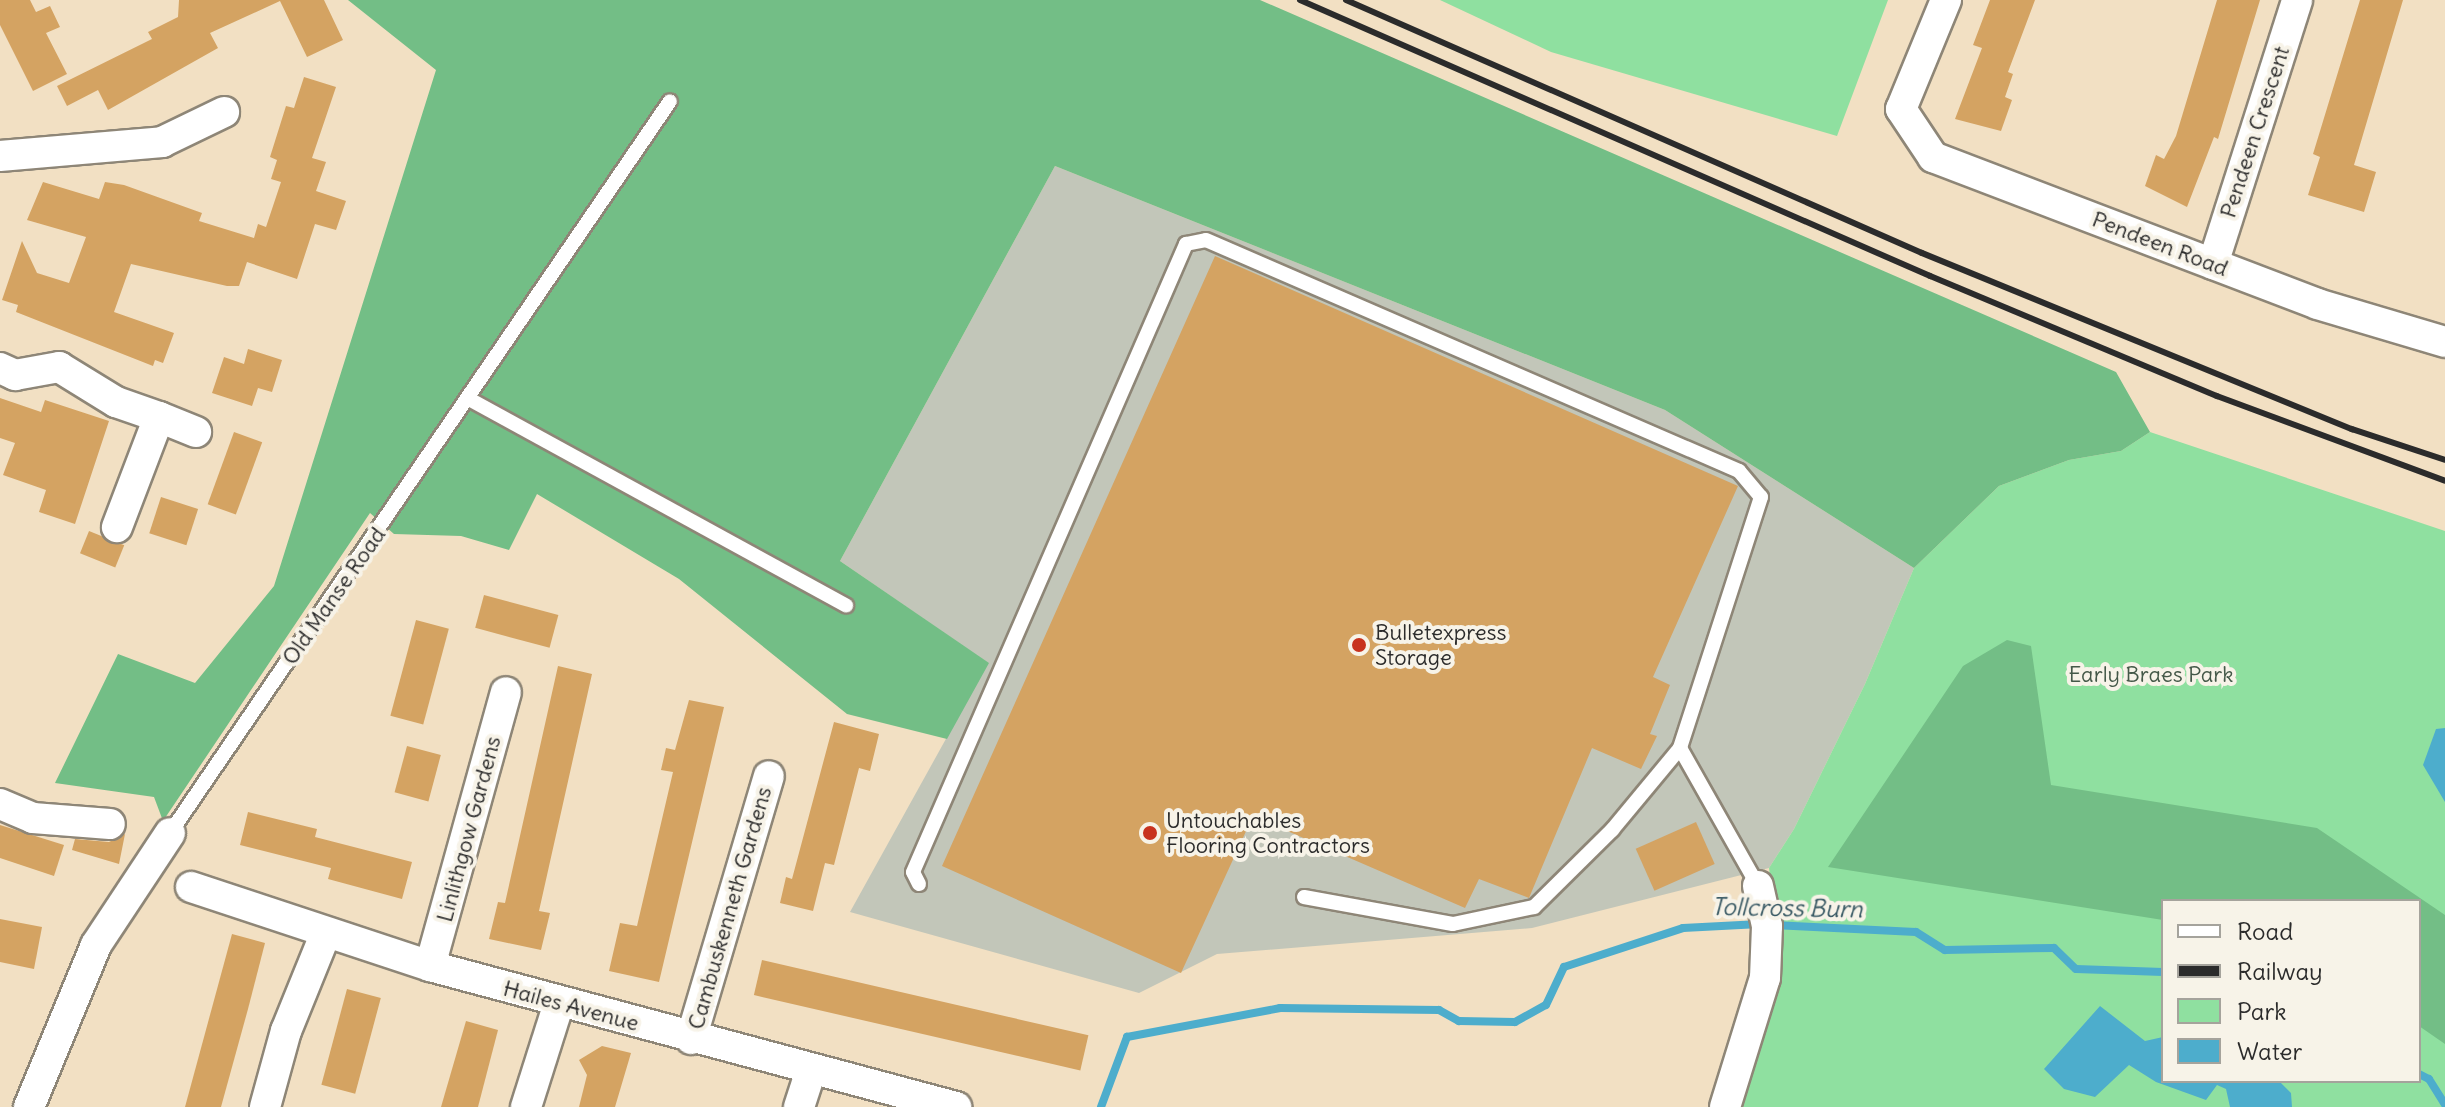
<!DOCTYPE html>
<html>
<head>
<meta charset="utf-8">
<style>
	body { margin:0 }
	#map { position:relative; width:2445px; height:1107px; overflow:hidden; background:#f2e0c3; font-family:Delius,sans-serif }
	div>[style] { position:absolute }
	.industrial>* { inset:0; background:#c2c6b9 }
	.green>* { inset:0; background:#8fe0a0 }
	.forest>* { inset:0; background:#73be86 }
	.water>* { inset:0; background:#4dadcc }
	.stream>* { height:8px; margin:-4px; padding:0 4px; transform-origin:4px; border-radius:4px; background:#4dadcc }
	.building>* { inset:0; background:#d4a362; transform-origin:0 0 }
	.roads { filter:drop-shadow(2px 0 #8e8677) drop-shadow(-2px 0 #8e8677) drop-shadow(0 2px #8e8677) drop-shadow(0 -2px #8e8677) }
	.service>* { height:14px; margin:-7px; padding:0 7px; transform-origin:7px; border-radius:7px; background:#fff }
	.minor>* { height:30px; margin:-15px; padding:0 15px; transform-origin:15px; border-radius:15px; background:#fff }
	.rail>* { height:6px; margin:-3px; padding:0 3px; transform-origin:3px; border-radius:3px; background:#2b2b2b }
	.dots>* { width:22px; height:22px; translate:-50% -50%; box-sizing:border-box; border:4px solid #f7f3e8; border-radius:50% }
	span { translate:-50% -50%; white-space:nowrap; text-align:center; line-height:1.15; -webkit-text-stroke:8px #f7f3e8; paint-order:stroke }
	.street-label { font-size:22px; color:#2b2b2b }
	.poi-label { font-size:22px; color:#2b2b2b }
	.left { translate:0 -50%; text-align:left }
	.park-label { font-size:22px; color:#445848 }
	.water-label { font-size:24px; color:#375863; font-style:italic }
	.legend { position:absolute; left:2161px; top:899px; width:260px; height:184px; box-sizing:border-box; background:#f7f3e8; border:2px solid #a5a39c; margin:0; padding:10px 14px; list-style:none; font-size:24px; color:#2b2b2b }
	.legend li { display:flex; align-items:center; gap:16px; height:40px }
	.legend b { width:40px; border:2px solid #a5a39c }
</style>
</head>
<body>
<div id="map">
	<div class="industrial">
		<i style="clip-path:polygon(1055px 166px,1665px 410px,1914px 568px,1865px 684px,1794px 829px,1769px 868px,1532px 928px,1217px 954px,1139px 993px,850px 912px,988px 663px,840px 561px)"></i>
	</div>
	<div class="green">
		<i style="clip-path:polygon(1440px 0,1888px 0,1837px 136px,1551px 52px)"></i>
		<i style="clip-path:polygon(evenodd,2150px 432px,2445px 531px,2445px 1107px,1736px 1107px,1780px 971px,1769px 868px,1794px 829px,1865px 684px,1914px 568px,1999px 486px,2069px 460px,2121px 451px,2150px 432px,2163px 901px,2419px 901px,2419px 1081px,2163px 1081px,2163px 901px)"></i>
	</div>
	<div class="forest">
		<i style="clip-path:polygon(348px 0,1260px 0,2116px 372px,2150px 432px,2121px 451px,2069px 460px,1999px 486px,1914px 568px,1665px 410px,1055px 166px,840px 561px,989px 663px,947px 739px,847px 714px,679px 579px,537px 494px,509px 550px,461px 536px,394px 534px,370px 513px,163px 821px,154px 797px,55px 783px,118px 654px,195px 683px,274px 586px,436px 70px)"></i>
		<i style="clip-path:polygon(2007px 640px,2031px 646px,2051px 785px,2317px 828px,2445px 915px,2445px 1044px,2419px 1026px,2419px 901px,2163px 901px,2163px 920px,1828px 867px,1963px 666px)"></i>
	</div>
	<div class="water">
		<i style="clip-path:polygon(2445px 728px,2445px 802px,2423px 765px,2436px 729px)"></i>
		<i style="clip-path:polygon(2100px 1006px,2145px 1041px,2163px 1037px,2163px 1081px,2279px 1081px,2291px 1093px,2292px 1107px,2230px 1107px,2226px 1089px,2217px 1085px,2206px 1100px,2156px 1082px,2129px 1065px,2095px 1097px,2064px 1089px,2044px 1069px)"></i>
	</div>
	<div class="stream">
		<i style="left:1774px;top:925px;width:142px;rotate:2.8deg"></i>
		<i style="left:1916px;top:932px;width:34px;rotate:32deg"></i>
		<i style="left:1945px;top:950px;width:109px;rotate:-1.1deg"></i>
		<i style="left:2054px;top:948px;width:30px;rotate:44deg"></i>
		<i style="left:2076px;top:969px;width:87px;rotate:2deg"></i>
		<i style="left:2419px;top:1074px;width:11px;rotate:27deg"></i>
		<i style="left:2429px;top:1079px;width:31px;rotate:58deg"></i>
		<i style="left:1101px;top:1107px;width:75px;rotate:-69.6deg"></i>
		<i style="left:1127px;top:1037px;width:156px;rotate:-10.7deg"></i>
		<i style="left:1280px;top:1008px;width:159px;rotate:0.7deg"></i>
		<i style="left:1439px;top:1010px;width:23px;rotate:29deg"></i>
		<i style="left:1459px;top:1021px;width:56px;rotate:1deg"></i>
		<i style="left:1515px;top:1022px;width:35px;rotate:-29deg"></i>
		<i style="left:1546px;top:1005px;width:42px;rotate:-64.7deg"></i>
		<i style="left:1564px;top:967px;width:125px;rotate:-18.1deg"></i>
		<i style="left:1683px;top:928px;width:77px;rotate:-3deg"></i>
	</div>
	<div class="building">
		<i style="clip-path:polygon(0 0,30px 0,36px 12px,50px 6px,60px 27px,46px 33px,67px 74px,33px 91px,0 25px)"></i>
		<i style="clip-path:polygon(179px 0,324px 0,343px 40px,307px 57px,280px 1px,210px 33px,218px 48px,108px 110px,98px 90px,67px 106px,57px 86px,152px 39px,148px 32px,178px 17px)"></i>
		<i style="clip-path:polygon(1990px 0,2035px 0,2008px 72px,2013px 74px,2005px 97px,2012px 100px,2001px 131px,1955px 119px,1982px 48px,1973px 45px)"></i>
		<i style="clip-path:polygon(2217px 0,2260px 0,2218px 139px,2214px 137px,2187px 207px,2145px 186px,2156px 155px,2164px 159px,2176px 136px)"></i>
		<i style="clip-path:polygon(2360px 0,2403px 0,2354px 165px,2376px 172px,2364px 212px,2308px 195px,2320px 157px,2313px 154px)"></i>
		<i style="clip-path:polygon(304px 77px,336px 87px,312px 158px,326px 162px,316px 191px,346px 201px,336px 230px,315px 224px,297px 279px,247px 262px,239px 286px,227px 286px,131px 264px,114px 312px,174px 333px,163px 363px,155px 360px,153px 366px,16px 312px,18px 305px,2px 300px,22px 241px,37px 273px,69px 283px,86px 237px,27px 220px,43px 182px,99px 199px,105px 182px,124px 185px,202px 213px,199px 221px,254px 238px,258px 224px,266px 227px,281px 182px,271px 179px,277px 160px,270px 157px,286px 106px,294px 108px)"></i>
		<i style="clip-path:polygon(1215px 256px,1738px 486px,1653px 677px,1670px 685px,1650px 734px,1657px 736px,1641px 769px,1592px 748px,1529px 898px,1479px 879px,1465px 908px,1253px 816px,1181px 973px,942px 866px)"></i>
		<i style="clip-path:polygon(248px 349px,282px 360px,272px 392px,258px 388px,252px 406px,212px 393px,224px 357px,244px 364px)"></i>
		<i style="clip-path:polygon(0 398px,41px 412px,45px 400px,109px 421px,75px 524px,39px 512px,46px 490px,3px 475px,15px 443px,0 438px)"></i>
		<i style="left:234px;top:432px;width:30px;height:77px;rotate:20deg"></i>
		<i style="left:161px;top:497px;width:39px;height:38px;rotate:18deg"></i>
		<i style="left:89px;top:531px;width:38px;height:24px;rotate:22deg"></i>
		<i style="left:484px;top:595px;width:77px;height:34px;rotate:15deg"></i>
		<i style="left:416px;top:620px;width:34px;height:99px;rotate:15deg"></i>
		<i style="clip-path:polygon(558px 666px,592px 674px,539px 911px,550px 913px,541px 950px,489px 939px,498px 902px,505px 903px)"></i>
		<i style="clip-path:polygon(689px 700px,724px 707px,659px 982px,609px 971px,620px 923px,637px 926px,673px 772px,661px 770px,666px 748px,675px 750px)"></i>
		<i style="clip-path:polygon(834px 722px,879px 734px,870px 771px,859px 768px,834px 865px,825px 863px,813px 911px,780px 903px,786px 877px,792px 879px)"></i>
		<i style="left:407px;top:746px;width:35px;height:48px;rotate:15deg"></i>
		<i style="clip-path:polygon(248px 812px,317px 829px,315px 837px,412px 862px,402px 899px,328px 879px,331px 868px,240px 845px)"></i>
		<i style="left:1696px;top:822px;width:46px;height:66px;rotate:66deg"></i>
		<i style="clip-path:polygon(0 825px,64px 845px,54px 876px,0 858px)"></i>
		<i style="clip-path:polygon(125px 834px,119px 864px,72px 850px,75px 839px,109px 842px)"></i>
		<i style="clip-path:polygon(0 919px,42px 927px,34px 969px,0 962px)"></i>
		<i style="clip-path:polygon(232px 934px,265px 943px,248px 1009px,221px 1107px,185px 1107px)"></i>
		<i style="left:762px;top:960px;width:335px;height:36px;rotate:13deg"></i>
		<i style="left:347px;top:989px;width:35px;height:99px;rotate:15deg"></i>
		<i style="clip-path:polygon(466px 1021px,498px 1030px,478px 1107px,441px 1107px)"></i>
		<i style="clip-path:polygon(602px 1046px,631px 1053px,615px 1107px,579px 1107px,587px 1075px,579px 1060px)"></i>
	</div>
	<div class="roads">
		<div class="service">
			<i style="left:469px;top:399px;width:430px;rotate:28.7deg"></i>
			<i style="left:170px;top:833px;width:886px;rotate:-55.66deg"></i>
			<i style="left:919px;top:884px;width:13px;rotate:-117deg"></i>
			<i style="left:913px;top:872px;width:685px;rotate:-66.5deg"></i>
			<i style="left:1186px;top:244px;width:20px;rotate:-11deg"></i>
			<i style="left:1206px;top:240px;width:581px;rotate:23.43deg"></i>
			<i style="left:1739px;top:471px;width:34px;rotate:50deg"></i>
			<i style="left:1761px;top:497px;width:264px;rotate:107.9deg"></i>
			<i style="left:1680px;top:748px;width:159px;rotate:60.5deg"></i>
			<i style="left:1304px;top:897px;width:151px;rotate:10.3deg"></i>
			<i style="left:1453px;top:924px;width:83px;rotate:-11.9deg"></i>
			<i style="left:1534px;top:907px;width:110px;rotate:-44.6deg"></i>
			<i style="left:1612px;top:830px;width:107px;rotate:-50.3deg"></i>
		</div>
		<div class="minor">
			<i style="left:1946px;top:0;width:118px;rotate:112.4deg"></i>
			<i style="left:1901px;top:109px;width:58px;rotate:56.3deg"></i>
			<i style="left:1933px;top:157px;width:411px;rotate:20.9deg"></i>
			<i style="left:2317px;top:304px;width:134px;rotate:16.5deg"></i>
			<i style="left:0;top:156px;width:163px;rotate:-4.9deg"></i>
			<i style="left:162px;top:142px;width:69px;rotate:-25.8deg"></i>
			<i style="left:2213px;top:264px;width:277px;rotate:-72.3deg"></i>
			<i style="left:0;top:368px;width:17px;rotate:25deg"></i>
			<i style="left:15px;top:375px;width:45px;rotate:-10.3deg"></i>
			<i style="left:59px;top:367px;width:67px;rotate:31.6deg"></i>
			<i style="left:116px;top:402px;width:46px;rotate:19.2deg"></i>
			<i style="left:159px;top:417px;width:118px;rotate:110.9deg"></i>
			<i style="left:159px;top:417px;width:40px;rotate:22deg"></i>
			<i style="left:0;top:804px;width:36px;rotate:23deg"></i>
			<i style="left:33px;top:818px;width:77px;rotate:4.5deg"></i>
			<i style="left:191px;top:887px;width:252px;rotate:18.3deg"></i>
			<i style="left:430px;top:966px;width:545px;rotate:15.01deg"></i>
			<i style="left:430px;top:966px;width:284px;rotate:-74.5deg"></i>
			<i style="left:691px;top:1039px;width:274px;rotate:-73.5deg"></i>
			<i style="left:29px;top:1107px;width:175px;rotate:-67.5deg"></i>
			<i style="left:96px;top:945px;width:134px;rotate:-56.5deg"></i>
			<i style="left:265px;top:1107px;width:79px;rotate:-74.6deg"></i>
			<i style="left:286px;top:1031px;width:104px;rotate:-67.9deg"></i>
			<i style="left:526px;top:1107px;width:109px;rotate:-72.4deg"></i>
			<i style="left:799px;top:1107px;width:38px;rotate:-72deg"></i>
			<i style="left:1725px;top:1107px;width:135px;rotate:-72.8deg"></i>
			<i style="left:1765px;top:978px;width:52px;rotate:-87.8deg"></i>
			<i style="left:1767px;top:926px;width:41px;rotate:-102.7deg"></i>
		</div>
	</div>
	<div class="rail">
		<i style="left:1300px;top:0;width:688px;rotate:23.66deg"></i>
		<i style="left:1930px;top:276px;width:311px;rotate:22.7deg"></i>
		<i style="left:2217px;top:396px;width:243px;rotate:20.4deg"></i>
		<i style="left:1346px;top:0;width:629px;rotate:23.71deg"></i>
		<i style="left:1922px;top:253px;width:465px;rotate:22.3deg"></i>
		<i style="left:2352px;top:429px;width:98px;rotate:18.4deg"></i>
	</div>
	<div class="dots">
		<i style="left:1359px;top:645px;background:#c8321e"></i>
		<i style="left:1150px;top:833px;background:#c8321e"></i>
	</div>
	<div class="street-label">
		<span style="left:2255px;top:132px;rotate:-72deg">Pendeen Crescent</span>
		<span style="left:2160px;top:244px;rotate:21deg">Pendeen Road</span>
		<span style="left:334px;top:596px;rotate:-55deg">Old Manse Road</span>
		<span style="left:469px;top:829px;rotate:-75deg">Linlithgow Gardens</span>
		<span style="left:730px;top:908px;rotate:-74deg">Cambuskenneth Gardens</span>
		<span style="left:571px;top:1006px;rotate:15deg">Hailes Avenue</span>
	</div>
	<div class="poi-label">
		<span class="left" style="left:1375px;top:645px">Bulletexpress<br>Storage</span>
		<span class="left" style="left:1166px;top:833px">Untouchables<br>Flooring Contractors</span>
	</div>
	<div class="park-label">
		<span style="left:2151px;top:675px">Early Braes Park</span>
	</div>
	<div class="water-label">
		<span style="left:1787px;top:908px;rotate:1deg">Tollcross Burn</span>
	</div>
	<ul class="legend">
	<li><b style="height:10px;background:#fff"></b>Road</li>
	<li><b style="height:10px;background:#2b2b2b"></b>Railway</li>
	<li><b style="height:22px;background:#8fe0a0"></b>Park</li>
	<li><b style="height:22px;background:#4dadcc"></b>Water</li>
	</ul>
</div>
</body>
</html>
